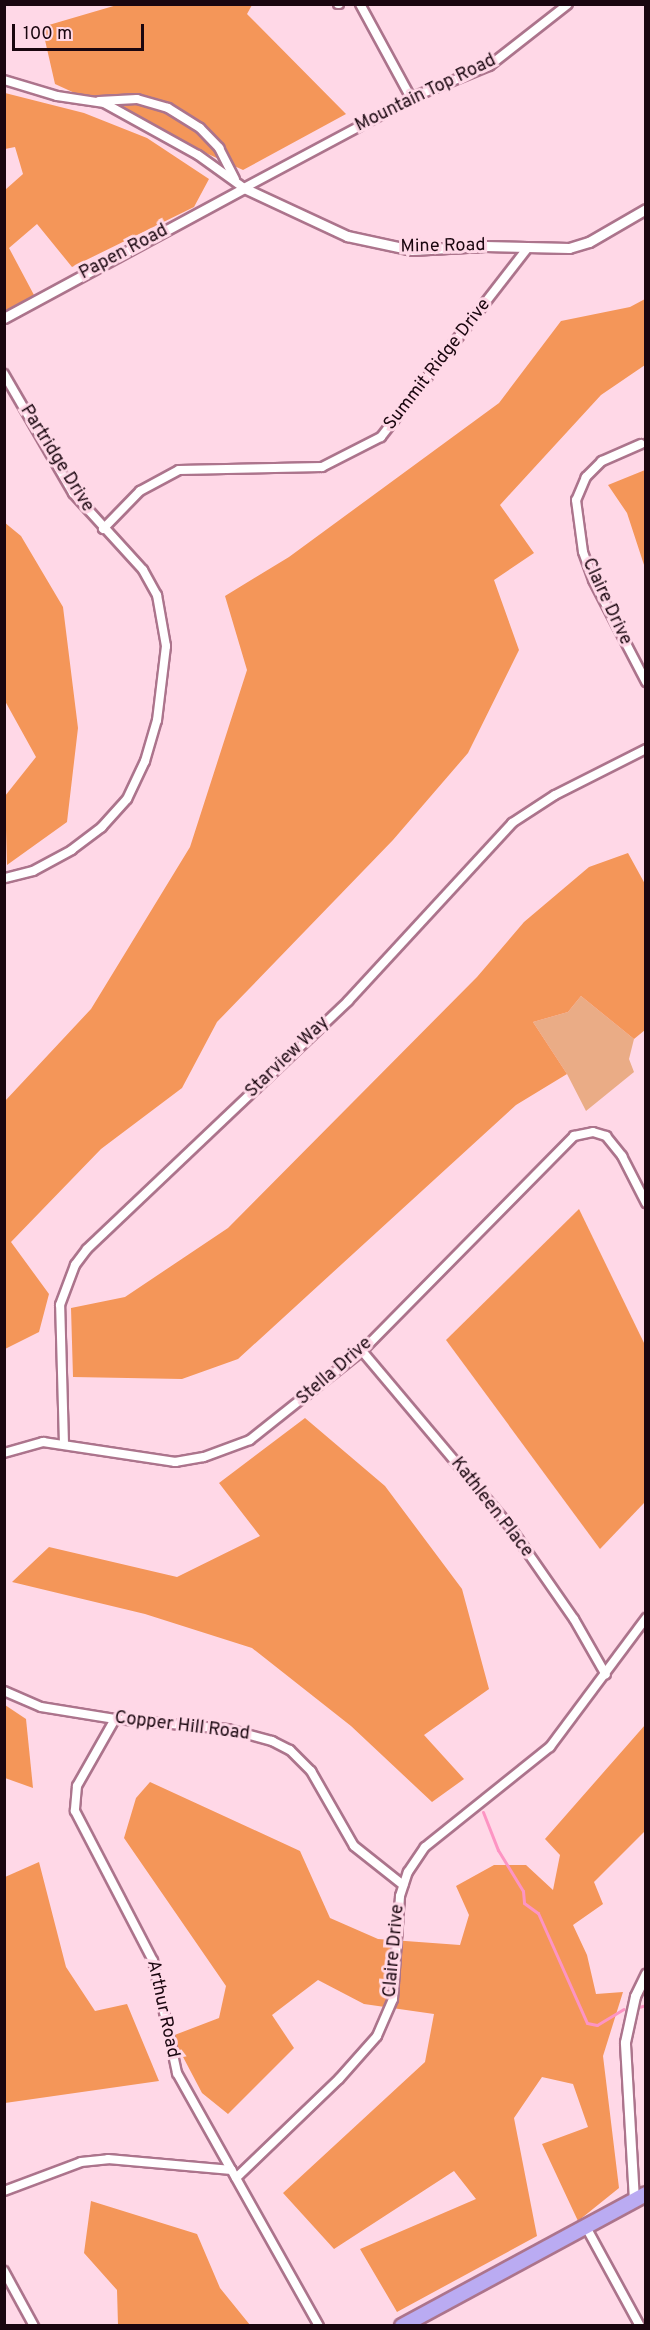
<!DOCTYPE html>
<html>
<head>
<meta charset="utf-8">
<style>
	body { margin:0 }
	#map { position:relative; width:650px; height:2330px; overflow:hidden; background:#ffd8e7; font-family:Overpass,sans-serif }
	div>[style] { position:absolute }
	.green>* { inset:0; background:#eaac86 }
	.forest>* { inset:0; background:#f49659 }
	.stream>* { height:3px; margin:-1.5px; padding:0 1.5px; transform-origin:1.5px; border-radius:1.5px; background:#fd94c3 }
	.roads { filter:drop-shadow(2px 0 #ac748c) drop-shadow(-2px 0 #ac748c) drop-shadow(0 2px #ac748c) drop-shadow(0 -2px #ac748c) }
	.minor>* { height:8px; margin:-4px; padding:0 4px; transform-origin:4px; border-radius:4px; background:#fff }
	.tertiary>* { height:9px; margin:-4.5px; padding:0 4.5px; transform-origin:4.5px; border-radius:4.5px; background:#fff }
	.trunk>* { height:14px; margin:-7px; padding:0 7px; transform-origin:7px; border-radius:7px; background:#baabf2 }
	span { translate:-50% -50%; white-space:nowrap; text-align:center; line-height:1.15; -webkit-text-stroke:6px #ffd8e7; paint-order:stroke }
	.street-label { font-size:18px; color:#1a060f }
	.frame { position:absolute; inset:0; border:6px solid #1a060f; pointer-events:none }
	.scale { position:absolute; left:12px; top:24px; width:132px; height:27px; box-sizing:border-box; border:3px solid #1a060f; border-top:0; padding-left:8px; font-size:18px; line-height:21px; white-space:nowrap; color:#1a060f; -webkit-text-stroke:4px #ffd8e7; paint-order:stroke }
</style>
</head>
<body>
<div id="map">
	<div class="green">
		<i style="clip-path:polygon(581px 996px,634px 1039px,629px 1059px,634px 1072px,586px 1111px,567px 1074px,533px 1022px,568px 1012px)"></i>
	</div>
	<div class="forest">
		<i style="clip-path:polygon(117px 5px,252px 5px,247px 14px,346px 114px,243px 170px,55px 84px,42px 27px)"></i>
		<i style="clip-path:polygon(5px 93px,84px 113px,147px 138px,209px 179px,194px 207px,72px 267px,37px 224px,9px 248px,34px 295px,5px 311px,5px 190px,23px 174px,15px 147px,5px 149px)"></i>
		<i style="clip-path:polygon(645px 299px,645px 365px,601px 395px,500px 505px,534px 553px,494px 580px,519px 650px,468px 753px,393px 840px,217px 1022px,182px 1088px,101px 1149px,11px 1242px,49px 1294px,39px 1332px,5px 1349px,5px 1101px,91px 1009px,190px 847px,247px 670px,225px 596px,289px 557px,499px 403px,561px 321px,630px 307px)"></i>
		<i style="clip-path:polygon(645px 470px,645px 568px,627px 513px,608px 485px)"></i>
		<i style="clip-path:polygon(4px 522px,21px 536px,63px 607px,78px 728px,67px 822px,7px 865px,5px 796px,36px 757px,5px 701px)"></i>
		<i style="clip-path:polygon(628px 853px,645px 884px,645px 1030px,634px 1039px,581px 996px,568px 1012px,533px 1022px,567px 1074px,516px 1105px,238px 1359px,182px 1379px,73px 1377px,71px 1308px,125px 1297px,228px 1228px,477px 977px,524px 922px,589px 867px)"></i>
		<i style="clip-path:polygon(579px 1209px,645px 1345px,645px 1502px,600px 1549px,446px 1340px)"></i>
		<i style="clip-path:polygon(305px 1418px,385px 1486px,462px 1589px,489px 1689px,424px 1735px,464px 1779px,432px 1802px,351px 1726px,252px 1648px,145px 1614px,12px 1582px,49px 1547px,177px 1577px,260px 1536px,219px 1483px)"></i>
		<i style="clip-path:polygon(5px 1705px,26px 1719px,33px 1788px,5px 1778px)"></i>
		<i style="clip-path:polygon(645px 1725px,645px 1831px,594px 1882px,603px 1904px,573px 1925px,587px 1955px,596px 1994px,623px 1992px,603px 2056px,619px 2188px,578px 2221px,542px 2144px,588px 2127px,573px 2084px,542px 2077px,514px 2118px,537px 2236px,397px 2312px,360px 2249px,476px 2199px,454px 2171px,334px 2249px,283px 2193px,425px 2062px,434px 2014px,364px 2004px,318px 1980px,272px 2015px,294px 2048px,228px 2114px,202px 2093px,172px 2036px,219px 2018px,226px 1986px,124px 1838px,136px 1798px,150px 1782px,300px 1851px,330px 1918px,378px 1939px,460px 1945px,469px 1915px,456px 1886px,494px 1865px,526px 1865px,553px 1890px,560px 1855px,545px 1839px)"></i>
		<i style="clip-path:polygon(39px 1862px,66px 1967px,95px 2011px,127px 2004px,159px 2081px,5px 2103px,5px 1877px)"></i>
		<i style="clip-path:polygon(91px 2201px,197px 2234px,220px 2288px,250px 2325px,118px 2325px,117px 2290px,84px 2253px)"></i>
	</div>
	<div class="stream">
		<i style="left:483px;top:1812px;width:41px;rotate:68.5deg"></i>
		<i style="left:498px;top:1850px;width:48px;rotate:58.6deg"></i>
		<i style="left:523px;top:1891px;width:12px;rotate:85deg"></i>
		<i style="left:524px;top:1903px;width:17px;rotate:36deg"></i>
		<i style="left:538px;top:1913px;width:120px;rotate:66deg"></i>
		<i style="left:587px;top:2023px;width:10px;rotate:11deg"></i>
		<i style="left:597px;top:2025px;width:31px;rotate:-31deg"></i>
		<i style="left:639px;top:2007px;width:7px;rotate:-16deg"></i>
	</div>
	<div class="roads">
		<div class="minor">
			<i style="left:338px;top:4px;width:1px"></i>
			<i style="left:360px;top:4px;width:107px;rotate:61.5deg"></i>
			<i style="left:4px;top:80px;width:55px;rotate:16.8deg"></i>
			<i style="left:57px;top:96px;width:48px;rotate:8.5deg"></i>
			<i style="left:104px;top:103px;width:107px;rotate:29deg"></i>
			<i style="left:198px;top:155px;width:57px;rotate:35.7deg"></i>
			<i style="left:244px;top:188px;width:197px;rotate:-28.1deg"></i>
			<i style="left:418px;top:95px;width:77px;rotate:-22.2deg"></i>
			<i style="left:489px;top:66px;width:100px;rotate:-38.1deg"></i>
			<i style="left:99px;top:101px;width:38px;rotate:-3deg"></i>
			<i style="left:137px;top:99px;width:32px;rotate:16deg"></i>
			<i style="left:168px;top:108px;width:38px;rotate:32deg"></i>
			<i style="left:200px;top:128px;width:28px;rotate:46deg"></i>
			<i style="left:219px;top:148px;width:35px;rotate:63deg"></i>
			<i style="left:4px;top:374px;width:138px;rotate:59.9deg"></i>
			<i style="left:73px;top:493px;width:104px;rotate:47.7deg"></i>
			<i style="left:143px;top:570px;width:29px;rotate:61deg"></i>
			<i style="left:157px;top:595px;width:52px;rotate:80deg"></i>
			<i style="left:166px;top:646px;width:75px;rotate:96.9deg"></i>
			<i style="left:157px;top:720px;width:43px;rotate:106.3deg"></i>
			<i style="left:145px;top:761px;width:42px;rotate:115.3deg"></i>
			<i style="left:127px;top:799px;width:38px;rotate:132deg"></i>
			<i style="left:102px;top:827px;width:38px;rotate:143deg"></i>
			<i style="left:72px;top:850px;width:44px;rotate:151.7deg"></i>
			<i style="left:33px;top:871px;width:30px;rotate:166deg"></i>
			<i style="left:641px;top:444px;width:43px;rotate:156.4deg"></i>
			<i style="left:602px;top:461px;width:23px;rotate:135deg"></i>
			<i style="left:586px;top:477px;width:25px;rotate:113deg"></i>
			<i style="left:576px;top:500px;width:52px;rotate:82.3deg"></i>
			<i style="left:583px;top:552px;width:30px;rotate:70deg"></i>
			<i style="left:593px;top:580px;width:115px;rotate:62.5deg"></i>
			<i style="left:103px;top:529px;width:53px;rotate:-45.8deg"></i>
			<i style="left:140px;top:491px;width:44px;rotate:-28.3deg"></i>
			<i style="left:179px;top:470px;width:143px;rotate:-1.2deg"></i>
			<i style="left:322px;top:467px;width:66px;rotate:-27deg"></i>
			<i style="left:381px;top:437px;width:238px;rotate:-52.2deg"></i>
			<i style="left:362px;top:1351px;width:230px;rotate:49.9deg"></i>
			<i style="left:510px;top:1527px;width:112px;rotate:55.2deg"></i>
			<i style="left:574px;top:1619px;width:64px;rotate:60.3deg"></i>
			<i style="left:64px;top:1444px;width:139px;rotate:-91.6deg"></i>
			<i style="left:60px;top:1305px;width:43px;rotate:-69.4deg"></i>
			<i style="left:75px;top:1265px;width:20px;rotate:-53deg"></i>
			<i style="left:87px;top:1249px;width:360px;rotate:-43.5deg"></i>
			<i style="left:348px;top:1001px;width:242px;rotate:-47.3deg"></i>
			<i style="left:512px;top:823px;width:51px;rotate:-33.1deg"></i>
			<i style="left:555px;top:795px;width:102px;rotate:-26.8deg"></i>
			<i style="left:4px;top:1453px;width:41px;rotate:-15.8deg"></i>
			<i style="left:43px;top:1442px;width:134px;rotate:8.6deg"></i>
			<i style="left:175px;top:1462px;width:29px;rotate:-10deg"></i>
			<i style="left:204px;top:1457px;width:49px;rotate:-20.3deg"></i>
			<i style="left:250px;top:1440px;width:143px;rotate:-38.5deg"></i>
			<i style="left:362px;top:1351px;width:302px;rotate:-45.4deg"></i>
			<i style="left:574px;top:1136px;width:19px;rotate:-12deg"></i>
			<i style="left:593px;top:1132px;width:14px;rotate:17deg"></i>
			<i style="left:606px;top:1136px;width:26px;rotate:51deg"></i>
			<i style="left:622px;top:1156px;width:53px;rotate:62.9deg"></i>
			<i style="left:4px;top:1691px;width:40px;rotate:23.4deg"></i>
			<i style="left:41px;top:1707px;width:75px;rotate:9.2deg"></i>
			<i style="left:115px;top:1719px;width:113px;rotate:5.1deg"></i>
			<i style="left:228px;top:1729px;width:46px;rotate:15.3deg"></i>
			<i style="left:272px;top:1741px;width:20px;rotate:27deg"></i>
			<i style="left:290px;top:1750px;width:30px;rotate:45deg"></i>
			<i style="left:311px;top:1771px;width:86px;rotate:60.2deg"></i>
			<i style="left:354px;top:1846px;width:63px;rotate:38.5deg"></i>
			<i style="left:115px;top:1719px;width:77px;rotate:119.6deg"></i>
			<i style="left:77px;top:1786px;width:25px;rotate:95deg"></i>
			<i style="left:75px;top:1811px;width:169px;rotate:62.5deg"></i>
			<i style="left:153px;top:1961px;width:115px;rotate:77.9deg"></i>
			<i style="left:177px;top:2073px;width:290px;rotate:60.7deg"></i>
			<i style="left:236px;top:2178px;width:143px;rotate:-43.9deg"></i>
			<i style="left:339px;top:2079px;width:57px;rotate:-48.5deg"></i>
			<i style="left:377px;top:2036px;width:40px;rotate:-66.6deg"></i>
			<i style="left:393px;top:1999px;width:103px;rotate:-86.1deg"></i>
			<i style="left:400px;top:1896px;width:25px;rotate:-72deg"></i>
			<i style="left:408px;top:1872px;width:30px;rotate:-56deg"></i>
			<i style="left:425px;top:1847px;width:160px;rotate:-38.7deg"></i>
			<i style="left:550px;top:1747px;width:161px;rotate:-53.3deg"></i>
			<i style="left:4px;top:2191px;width:82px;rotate:-20.6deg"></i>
			<i style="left:81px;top:2162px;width:27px;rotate:-6deg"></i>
			<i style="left:108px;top:2159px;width:124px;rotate:5.1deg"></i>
			<i style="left:586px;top:2227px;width:113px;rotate:61.4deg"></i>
			<i style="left:4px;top:2271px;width:63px;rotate:61.4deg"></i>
		</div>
		<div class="tertiary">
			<i style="left:4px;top:318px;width:273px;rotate:-28.4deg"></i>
			<i style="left:244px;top:188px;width:114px;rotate:25deg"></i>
			<i style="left:347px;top:236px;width:66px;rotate:12.2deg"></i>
			<i style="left:412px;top:250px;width:73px;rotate:-3.1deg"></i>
			<i style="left:485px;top:246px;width:84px;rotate:1.4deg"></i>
			<i style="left:569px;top:248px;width:21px;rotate:-17deg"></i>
			<i style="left:589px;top:242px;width:66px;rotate:-30.1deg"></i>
			<i style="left:634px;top:2200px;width:158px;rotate:-93.3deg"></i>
			<i style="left:625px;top:2042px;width:47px;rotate:-77.7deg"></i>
			<i style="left:635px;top:1996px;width:25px;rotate:-64deg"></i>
		</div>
		<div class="trunk">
			<i style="left:402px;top:2326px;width:277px;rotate:-28.4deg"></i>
		</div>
	</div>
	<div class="street-label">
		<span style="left:426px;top:94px;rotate:-26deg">Mountain Top Road</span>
		<span style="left:443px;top:247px;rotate:-1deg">Mine Road</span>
		<span style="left:124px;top:253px;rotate:-28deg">Papen Road</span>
		<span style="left:438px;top:365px;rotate:-52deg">Summit Ridge Drive</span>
		<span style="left:56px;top:459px;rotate:58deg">Partridge Drive</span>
		<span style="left:606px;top:602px;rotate:65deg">Claire Drive</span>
		<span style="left:288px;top:1058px;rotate:-44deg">Starview Way</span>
		<span style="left:335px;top:1372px;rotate:-41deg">Stella Drive</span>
		<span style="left:491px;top:1508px;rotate:52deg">Kathleen Place</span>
		<span style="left:182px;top:1727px;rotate:7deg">Copper Hill Road</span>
		<span style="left:395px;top:1951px;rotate:-85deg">Claire Drive</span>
		<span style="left:162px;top:2009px;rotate:78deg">Arthur Road</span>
	</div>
	<div class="frame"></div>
	<div class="scale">100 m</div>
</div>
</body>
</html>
